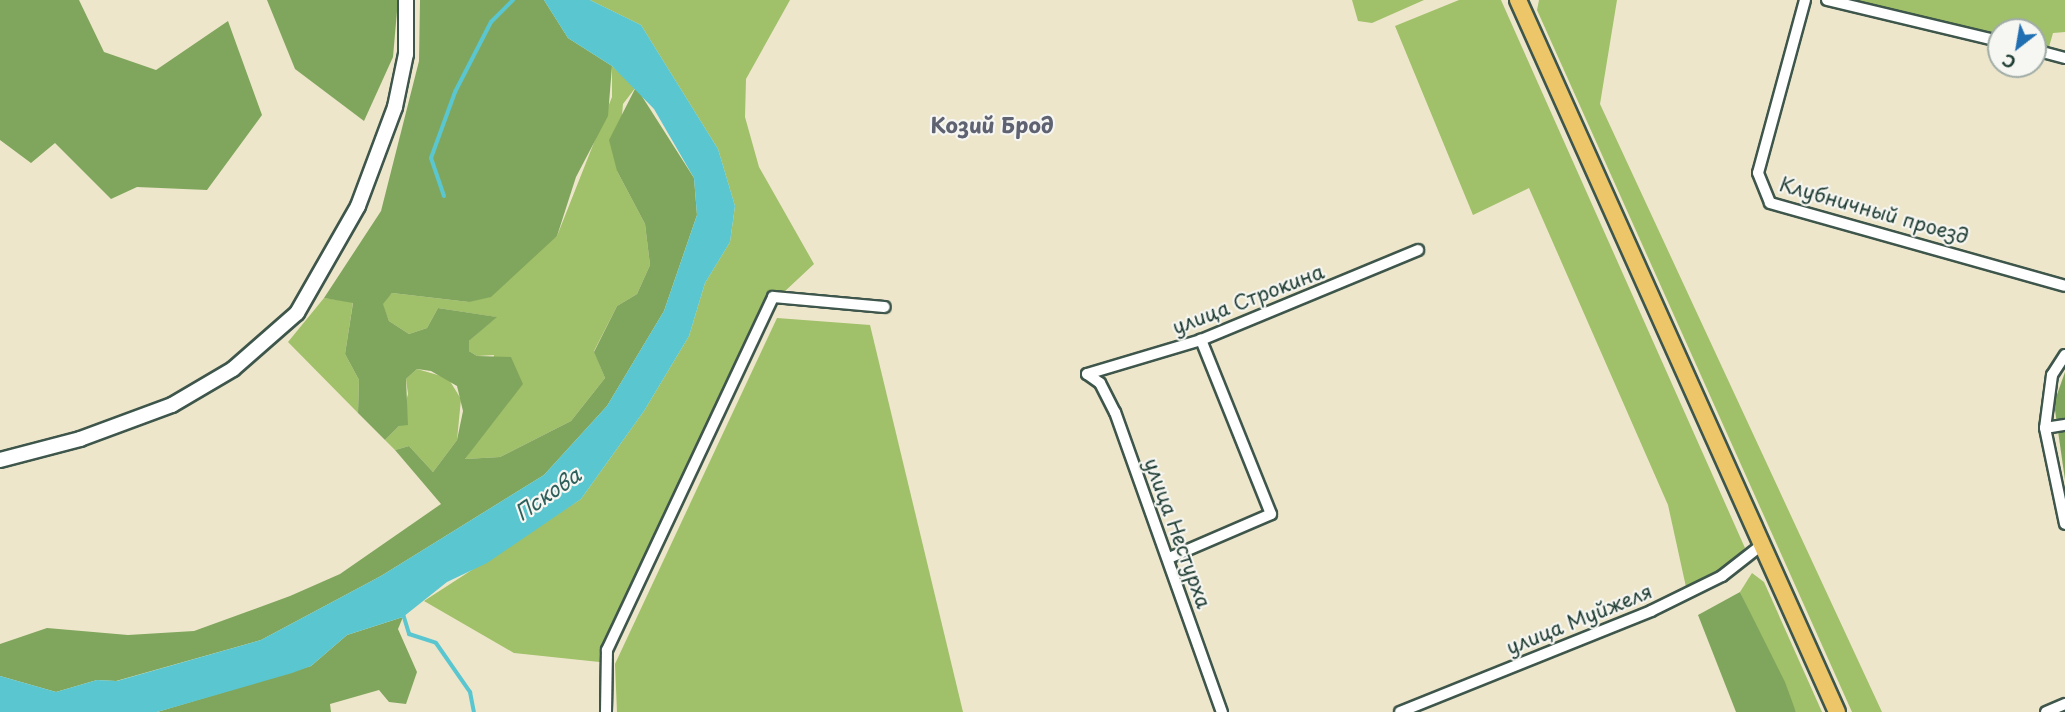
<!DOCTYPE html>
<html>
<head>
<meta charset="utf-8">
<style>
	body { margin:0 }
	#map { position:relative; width:2065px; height:712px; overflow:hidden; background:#ede6cb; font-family:"Playpen Sans",sans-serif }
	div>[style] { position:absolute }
	.green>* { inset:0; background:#a0c069 }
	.forest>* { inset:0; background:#80a65d }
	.water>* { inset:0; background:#5ac6d0 }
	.stream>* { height:4px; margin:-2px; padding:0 2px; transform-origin:2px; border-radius:2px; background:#5ac6d0 }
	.roads { filter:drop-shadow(2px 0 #3e564b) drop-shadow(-2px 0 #3e564b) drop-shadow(0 2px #3e564b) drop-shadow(0 -2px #3e564b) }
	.minor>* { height:10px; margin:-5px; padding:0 5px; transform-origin:5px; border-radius:5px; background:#fff }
	.tertiary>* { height:14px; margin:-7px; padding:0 7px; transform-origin:7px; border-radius:7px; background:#fff }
	.trunk>* { height:16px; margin:-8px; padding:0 8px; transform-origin:8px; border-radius:8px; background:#ecc669 }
	span { translate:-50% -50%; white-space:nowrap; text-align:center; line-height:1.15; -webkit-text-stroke:4.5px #f6f6f2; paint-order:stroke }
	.street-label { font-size:20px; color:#1f3d34 }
	.neighbourhood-label { font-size:21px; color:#5e6271; font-weight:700 }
	.water-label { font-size:21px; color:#2e5f5b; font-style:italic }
	.north { position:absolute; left:1987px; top:18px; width:60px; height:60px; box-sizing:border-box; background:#f6f6f2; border:2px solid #a0aca6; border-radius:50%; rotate:211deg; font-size:16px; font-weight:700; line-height:24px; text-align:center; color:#1f3d34 }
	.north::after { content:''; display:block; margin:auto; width:21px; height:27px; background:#1f6fb2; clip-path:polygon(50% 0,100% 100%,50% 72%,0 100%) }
</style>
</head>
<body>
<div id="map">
	<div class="green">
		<i style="clip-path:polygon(590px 0,790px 0,746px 79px,745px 117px,759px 167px,814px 264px,768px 307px,609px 663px,514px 653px,424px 601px,581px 499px,644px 411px,689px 336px,705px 283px,730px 242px,735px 206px,718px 149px,641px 25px)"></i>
		<i style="clip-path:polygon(1352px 0,1424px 0,1372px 23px,1358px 21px)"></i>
		<i style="clip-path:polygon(1459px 0,1501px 0,1745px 548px,1721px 571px,1686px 587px,1668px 505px,1529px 188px,1473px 215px,1395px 26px)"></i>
		<i style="clip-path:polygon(1539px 0,1617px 0,1600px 104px,1882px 712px,1852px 712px,1537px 10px)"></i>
		<i style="clip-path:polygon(1834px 0,2065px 0,2065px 32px,2053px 33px,2049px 47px,2035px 44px,2035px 30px,1999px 30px,1999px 36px)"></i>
		<i style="clip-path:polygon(612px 66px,636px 87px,623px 104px,617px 171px,645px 224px,650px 265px,637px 294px,617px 306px,594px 351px,605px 378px,571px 421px,500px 457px,465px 459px,478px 440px,494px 355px,477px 356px,469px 351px,469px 341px,496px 317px,438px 308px,427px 328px,409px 334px,389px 321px,382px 303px,392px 293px,469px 302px,557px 236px,612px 97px)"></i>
		<i style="clip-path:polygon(324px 298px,353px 302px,345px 354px,359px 380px,358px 413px,288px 342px)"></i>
		<i style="clip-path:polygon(777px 318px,870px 325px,963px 712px,617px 712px,615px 664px)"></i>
		<i style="clip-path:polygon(417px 369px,448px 378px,461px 399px,457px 440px,433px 472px,409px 446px,395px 450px,385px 440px,399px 426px,408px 394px,406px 379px)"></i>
		<i style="clip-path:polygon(1752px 573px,1764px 582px,1822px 712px,1796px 712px,1740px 592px)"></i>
	</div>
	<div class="forest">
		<i style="clip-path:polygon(0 0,79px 0,104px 52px,156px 70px,228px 21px,262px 115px,207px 190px,137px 187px,111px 199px,55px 143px,31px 163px,0 140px)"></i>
		<i style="clip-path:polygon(267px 0,398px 0,393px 57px,364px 121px,295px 69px)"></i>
		<i style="clip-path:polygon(420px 0,544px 0,568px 38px,612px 66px,608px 116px,576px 177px,557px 236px,491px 297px,469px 302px,392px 293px,383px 304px,389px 321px,409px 334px,427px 328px,438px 308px,497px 317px,469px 341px,469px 351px,477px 356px,511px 357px,523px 384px,465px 459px,500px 457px,571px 421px,605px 378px,594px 352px,617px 306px,637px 294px,650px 265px,645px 224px,617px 171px,609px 140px,636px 87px,694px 178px,697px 215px,664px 311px,607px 406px,544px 475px,381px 576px,261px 640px,116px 681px,97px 680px,56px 692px,0 676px,0 644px,47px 628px,128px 635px,194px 631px,290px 596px,340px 574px,441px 504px,395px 450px,409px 446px,433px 472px,457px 440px,463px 411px,457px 386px,431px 371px,417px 369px,406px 379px,408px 425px,399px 426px,385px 440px,358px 413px,359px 380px,345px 354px,353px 303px,324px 298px,381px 211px,419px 61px)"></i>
		<i style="clip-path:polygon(2065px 372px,2065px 480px,2054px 403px)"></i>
		<i style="clip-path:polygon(1740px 592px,1785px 682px,1796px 712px,1736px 712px,1698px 615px)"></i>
		<i style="clip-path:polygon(403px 617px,398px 629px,417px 672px,406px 704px,389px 702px,379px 690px,330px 704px,331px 712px,157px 712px,311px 666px,347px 635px)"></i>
	</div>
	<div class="water">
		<i style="clip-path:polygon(544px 0,590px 0,641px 25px,718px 149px,735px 206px,730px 242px,705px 283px,689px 336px,644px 411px,581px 499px,487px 563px,447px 582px,403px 617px,347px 635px,311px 666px,292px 673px,157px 712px,0 712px,0 676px,56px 692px,97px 680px,117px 681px,261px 640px,381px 576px,544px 475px,607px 406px,664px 311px,697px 215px,694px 178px,654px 109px,612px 66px,568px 38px)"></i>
	</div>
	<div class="stream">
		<i style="left:444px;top:196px;width:40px;rotate:-108.9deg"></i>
		<i style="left:431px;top:158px;width:70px;rotate:-70deg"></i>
		<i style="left:455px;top:92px;width:79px;rotate:-62.8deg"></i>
		<i style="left:491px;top:22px;width:31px;rotate:-45deg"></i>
		<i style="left:403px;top:614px;width:21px;rotate:73deg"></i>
		<i style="left:409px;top:634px;width:28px;rotate:18deg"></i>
		<i style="left:436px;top:643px;width:60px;rotate:55.2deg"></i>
		<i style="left:470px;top:692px;width:20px;rotate:79deg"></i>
	</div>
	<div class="roads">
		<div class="minor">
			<i style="left:1805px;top:0;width:179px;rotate:105.2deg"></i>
			<i style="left:1758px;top:173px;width:32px;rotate:68deg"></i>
			<i style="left:1770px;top:203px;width:306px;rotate:15.7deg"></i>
			<i style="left:1827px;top:0;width:177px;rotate:13.4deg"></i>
			<i style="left:2035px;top:50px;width:31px;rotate:15deg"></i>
			<i style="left:2065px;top:355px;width:24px;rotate:123deg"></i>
			<i style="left:2052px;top:375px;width:53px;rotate:97.5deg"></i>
			<i style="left:2045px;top:428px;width:98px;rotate:78.2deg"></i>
			<i style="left:1087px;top:374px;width:16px;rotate:35deg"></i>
			<i style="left:1100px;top:383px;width:33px;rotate:63deg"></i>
			<i style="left:1115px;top:412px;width:319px;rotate:70.4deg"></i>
			<i style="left:1087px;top:374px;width:119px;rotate:-16.6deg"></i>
			<i style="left:1201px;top:340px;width:235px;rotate:-22.5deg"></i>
			<i style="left:2045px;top:428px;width:20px;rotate:-9deg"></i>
			<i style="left:1169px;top:558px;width:111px;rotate:-23.3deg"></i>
			<i style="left:1271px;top:514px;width:188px;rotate:-111.9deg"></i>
			<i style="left:606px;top:712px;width:62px;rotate:-89.1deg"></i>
			<i style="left:607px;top:650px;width:390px;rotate:-64.8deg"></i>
			<i style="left:773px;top:297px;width:112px;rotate:5.1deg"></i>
			<i style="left:1400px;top:712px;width:271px;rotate:-21.9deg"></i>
			<i style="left:1651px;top:611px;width:79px;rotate:-26.2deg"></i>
			<i style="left:1722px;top:576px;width:52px;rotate:-38deg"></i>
			<i style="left:2046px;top:712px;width:21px;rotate:-23deg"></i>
		</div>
		<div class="tertiary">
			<i style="left:0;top:460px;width:83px;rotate:-14.7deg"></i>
			<i style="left:80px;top:439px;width:98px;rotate:-20.3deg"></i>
			<i style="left:172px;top:405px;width:71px;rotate:-30.5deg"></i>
			<i style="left:233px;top:369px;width:85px;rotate:-41.2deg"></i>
			<i style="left:297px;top:313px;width:123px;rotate:-60.3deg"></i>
			<i style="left:358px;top:206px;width:106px;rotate:-69.5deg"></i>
			<i style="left:395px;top:107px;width:54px;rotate:-78.3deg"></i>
			<i style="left:406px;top:54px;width:54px;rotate:-90deg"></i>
		</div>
		<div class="trunk">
			<i style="left:1518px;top:0;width:780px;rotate:65.87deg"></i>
		</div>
	</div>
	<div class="street-label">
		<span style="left:1874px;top:210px;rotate:16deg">Клубничный проезд</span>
		<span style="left:1248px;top:299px;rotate:-21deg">улица Строкина</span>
		<span style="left:1178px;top:533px;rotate:70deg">улица Нестурха</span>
		<span style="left:1579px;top:619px;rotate:-22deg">улица Муйжеля</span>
	</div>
	<div class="neighbourhood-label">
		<span style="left:992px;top:124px">Козий Брод</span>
	</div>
	<div class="water-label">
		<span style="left:547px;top:493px;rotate:-35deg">Пскова</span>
	</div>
	<div class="north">С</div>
</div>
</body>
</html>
